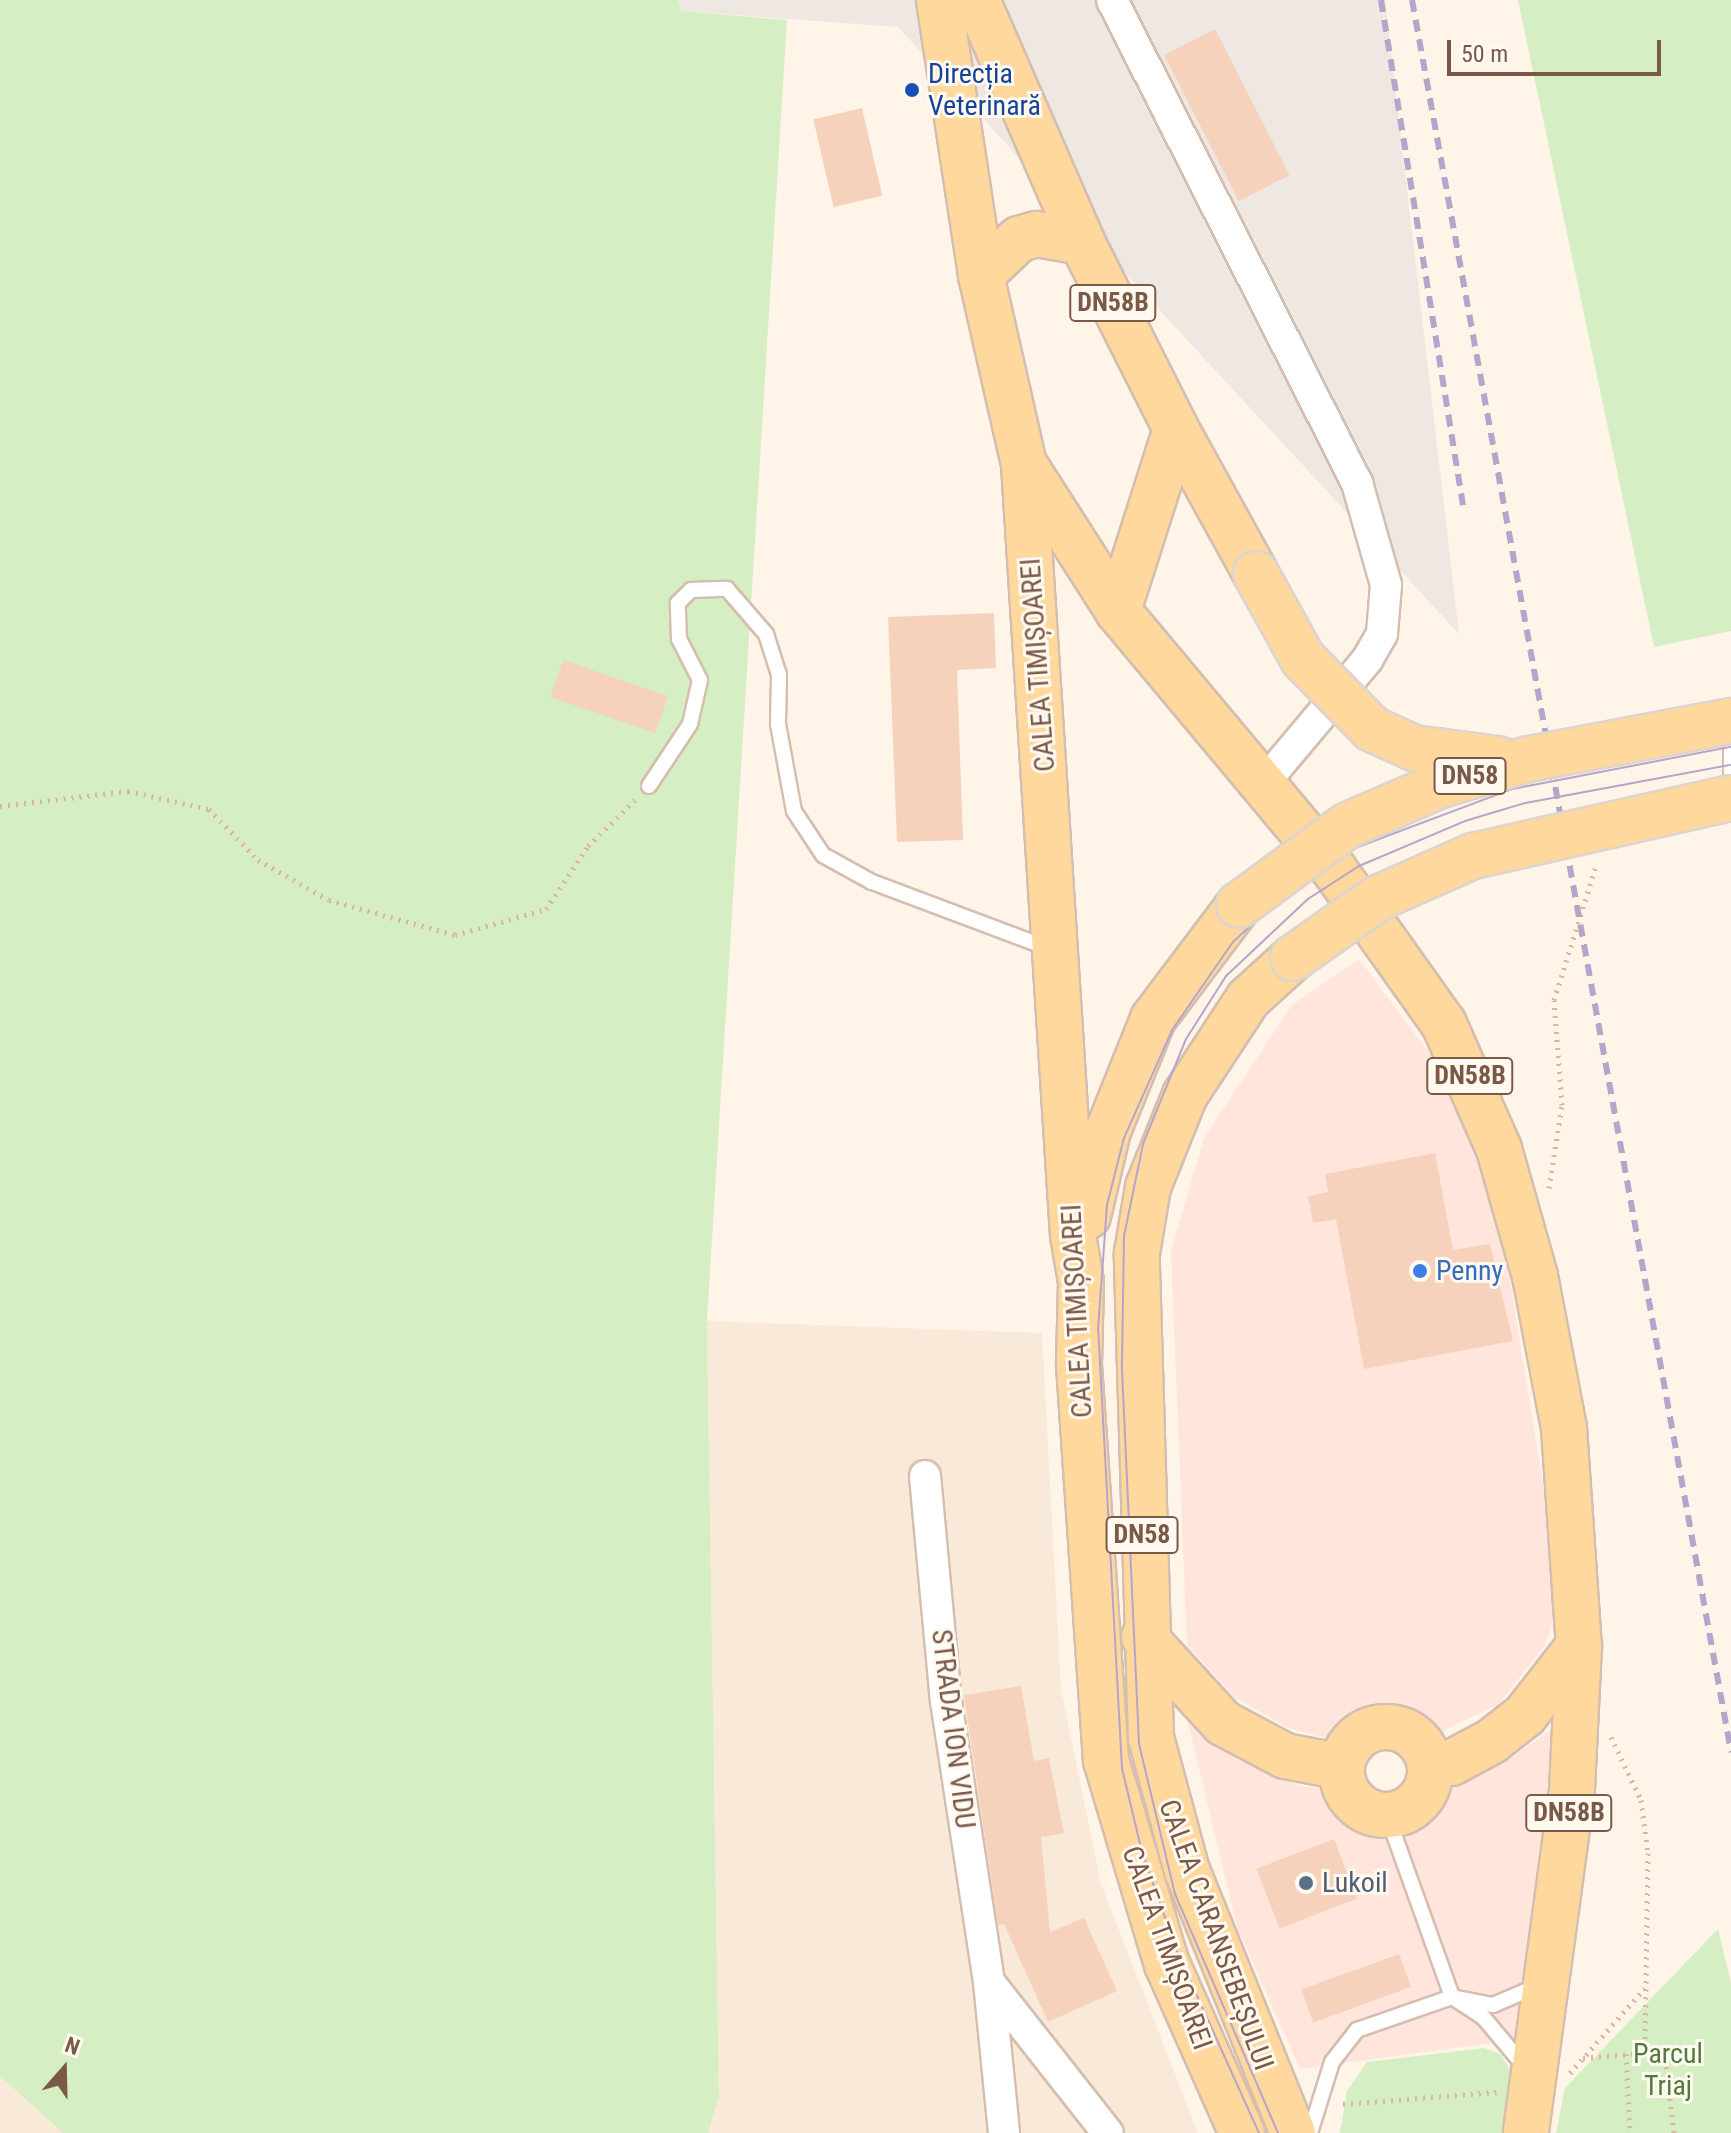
<!DOCTYPE html>
<html>
<head>
<meta charset="utf-8">
<style>
	body { margin:0 }
	#map { position:relative; width:1731px; height:2133px; overflow:hidden; background:#fef5e8; font-family:"Roboto Condensed",sans-serif }
	div>[style] { position:absolute }
	.residential>* { inset:0; background:#f9e9d8 }
	.commercial>* { inset:0; background:#ffe5db }
	.industrial>* { inset:0; background:#efe7e1 }
	.green>* { inset:0; background:#d6eec4 }
	.building>* { inset:0; background:#f6d2bd; transform-origin:0 0 }
	.path>* { height:5px; margin-top:-2.5px; transform-origin:0; background:repeating-linear-gradient(90deg,#dcb59f 0 2px,transparent 0 8px) }
	.roads { filter:drop-shadow(2px 0 #d4beaf) drop-shadow(-2px 0 #d4beaf) drop-shadow(0 2px #d4beaf) drop-shadow(0 -2px #d4beaf) }
	.service>* { height:14px; margin:-7px; padding:0 7px; transform-origin:7px; border-radius:7px; background:#fff }
	.minor>* { height:30px; margin:-15px; padding:0 15px; transform-origin:15px; border-radius:15px; background:#fff }
	.primary>* { height:44px; margin:-22px; padding:0 22px; transform-origin:22px; border-radius:22px; background:#ffd89e }
	.primary>.ring { margin:-22px; padding:0; box-sizing:content-box; background:none; border:44px solid #ffd89e; border-radius:50% }
	.tram>* { height:2px; margin:-1px; padding:0 1px; transform-origin:1px; border-radius:1px; background:#b7a4ca }
	.rail>* { height:6px; margin-top:-3px; transform-origin:0; background:repeating-linear-gradient(90deg,#b7a4ca 0 12px,transparent 0 20px) }
	.bridges { filter:drop-shadow(2px 0 #ddd4d0) drop-shadow(-2px 0 #ddd4d0) drop-shadow(0 2px #ddd4d0) drop-shadow(0 -2px #ddd4d0) }
	.primary-bridge>* { height:44px; margin:-22px; padding:0 22px; transform-origin:22px; border-radius:22px; background:#ffd89e }
	.dots>* { width:22px; height:22px; translate:-50% -50%; box-sizing:border-box; border:4px solid #fff9f0; border-radius:50% }
	span { translate:-50% -50%; white-space:nowrap; text-align:center; line-height:1.15; -webkit-text-stroke:6px #fff9f0; paint-order:stroke }
	.shield-label span { padding:2px 6px; background:#fff9f0; border:2px solid; border-radius:6px; -webkit-text-stroke-width:0 }
	.shield-label { font-size:26px; color:#7b5949; font-weight:700 }
	.transit-label { font-size:28px; color:#164399 }
	.left { translate:0 -50%; text-align:left }
	.street-label { font-size:28px; color:#7b5949 }
	.shop-label { font-size:28px; color:#366cbe }
	.service-label { font-size:28px; color:#4e5e75 }
	.park-label { font-size:28px; color:#517b3c }
	.north { position:absolute; left:24px; top:2029px; width:80px; height:80px; -webkit-text-stroke:6px #fff9f0; paint-order:stroke; rotate:20deg; font-size:22px; font-weight:700; line-height:32px; text-align:center; color:#7b5949 }
	.north::after { content:''; display:block; margin:auto; width:28px; height:36px; background:#7b5949; clip-path:polygon(50% 0,100% 100%,50% 72%,0 100%) }
	.scale { position:absolute; left:1447px; top:40px; width:214px; height:36px; box-sizing:border-box; border:4px solid #7b5949; border-top:0; padding-left:10px; font-size:24px; line-height:28px; white-space:nowrap; color:#7b5949; -webkit-text-stroke:6px #fff9f0; paint-order:stroke }
</style>
</head>
<body>
<div id="map">
	<div class="residential">
		<i style="clip-path:polygon(707px 1321px,1042px 1333px,1061px 1689px,1101px 1884px,1198px 2133px,708px 2133px,719px 2096px)"></i>
		<i style="clip-path:polygon(0 2076px,63px 2133px,0 2133px)"></i>
	</div>
	<div class="commercial">
		<i style="clip-path:polygon(1359px 959px,1448px 1078px,1492px 1170px,1560px 1589px,1546px 1644px,1499px 1704px,1428px 1738px,1398px 1720px,1361px 1722px,1339px 1742px,1288px 1728px,1234px 1697px,1187px 1645px,1171px 1251px,1204px 1138px,1292px 1005px)"></i>
		<i style="clip-path:polygon(1187px 1718px,1239px 1760px,1299px 1786px,1336px 1790px,1354px 1811px,1386px 1821px,1420px 1810px,1435px 1790px,1513px 1757px,1565px 1719px,1522px 2039px,1300px 2069px,1237px 1927px)"></i>
	</div>
	<div class="industrial">
		<i style="clip-path:polygon(677px 0,1385px 0,1459px 634px,898px 27px,681px 11px)"></i>
	</div>
	<div class="green">
		<i style="clip-path:polygon(0 0,677px 0,681px 11px,787px 20px,707px 1321px,719px 2097px,708px 2133px,63px 2133px,0 2076px)"></i>
		<i style="clip-path:polygon(1518px 0,1731px 0,1731px 631px,1654px 647px)"></i>
		<i style="clip-path:polygon(1718px 1929px,1731px 1983px,1731px 2133px,1556px 2133px,1565px 2088px)"></i>
		<i style="clip-path:polygon(1484px 2048px,1500px 2054px,1510px 2069px,1504px 2133px,1340px 2133px,1347px 2091px,1367px 2062px)"></i>
	</div>
	<div class="building">
		<i style="left:1215px;top:29px;width:164px;height:57px;rotate:63deg"></i>
		<i style="left:862px;top:108px;width:90px;height:50px;rotate:77deg"></i>
		<i style="clip-path:polygon(994px 613px,996px 668px,957px 670px,963px 840px,897px 842px,888px 617px)"></i>
		<i style="left:563px;top:660px;width:111px;height:39px;rotate:19deg"></i>
		<i style="clip-path:polygon(1435px 1153px,1453px 1250px,1490px 1244px,1513px 1341px,1364px 1369px,1336px 1219px,1313px 1223px,1308px 1196px,1328px 1192px,1325px 1174px)"></i>
		<i style="clip-path:polygon(1021px 1686px,1034px 1761px,1049px 1758px,1064px 1833px,1041px 1837px,1050px 1932px,1084px 1918px,1117px 1991px,1048px 2022px,1004px 1924px,998px 1925px,964px 1695px)"></i>
		<i style="left:1334px;top:1839px;width:64px;height:83px;rotate:69deg"></i>
		<i style="left:1399px;top:1954px;width:35px;height:104px;rotate:70deg"></i>
	</div>
	<div class="path">
		<i style="left:0;top:806px;width:129px;rotate:-6.7deg"></i>
		<i style="left:128px;top:791px;width:83px;rotate:12.5deg"></i>
		<i style="left:209px;top:809px;width:71px;rotate:46.1deg"></i>
		<i style="left:258px;top:860px;width:81px;rotate:29.4deg"></i>
		<i style="left:329px;top:900px;width:131px;rotate:15.5deg"></i>
		<i style="left:455px;top:935px;width:95px;rotate:-15.9deg"></i>
		<i style="left:546px;top:909px;width:76px;rotate:-56.3deg"></i>
		<i style="left:588px;top:846px;width:69px;rotate:-44.4deg"></i>
		<i style="left:1549px;top:1188px;width:84px;rotate:-81.1deg"></i>
		<i style="left:1562px;top:1105px;width:105px;rotate:-94.4deg"></i>
		<i style="left:1554px;top:1000px;width:140px;rotate:-72.6deg"></i>
		<i style="left:1611px;top:1737px;width:70px;rotate:64.5deg"></i>
		<i style="left:1641px;top:1800px;width:53px;rotate:82.5deg"></i>
		<i style="left:1648px;top:1853px;width:200px;rotate:90.9deg"></i>
		<i style="left:1626px;top:2054px;width:79px;rotate:87.1deg"></i>
		<i style="left:1583px;top:2058px;width:81px;rotate:-4.9deg"></i>
		<i style="left:1664px;top:2051px;width:83px;rotate:83deg"></i>
		<i style="left:1570px;top:2073px;width:113px;rotate:-48.6deg"></i>
		<i style="left:1343px;top:2104px;width:154px;rotate:-4.5deg"></i>
	</div>
	<div class="roads">
		<div class="service">
			<i style="left:1731px;top:729px;width:55px;rotate:90deg"></i>
			<i style="left:649px;top:786px;width:74px;rotate:-56.5deg"></i>
			<i style="left:690px;top:724px;width:45px;rotate:-77.2deg"></i>
			<i style="left:700px;top:680px;width:46px;rotate:-117.1deg"></i>
			<i style="left:679px;top:639px;width:36px;rotate:-92deg"></i>
			<i style="left:678px;top:603px;width:18px;rotate:-45deg"></i>
			<i style="left:691px;top:590px;width:36px;rotate:-2deg"></i>
			<i style="left:727px;top:589px;width:60px;rotate:49.1deg"></i>
			<i style="left:766px;top:634px;width:43px;rotate:72.4deg"></i>
			<i style="left:779px;top:675px;width:49px;rotate:91.2deg"></i>
			<i style="left:778px;top:724px;width:88px;rotate:79.6deg"></i>
			<i style="left:794px;top:811px;width:53px;rotate:56.6deg"></i>
			<i style="left:823px;top:855px;width:56px;rotate:28.9deg"></i>
			<i style="left:872px;top:882px;width:190px;rotate:20.6deg"></i>
			<i style="left:1387px;top:1815px;width:193px;rotate:70.3deg"></i>
			<i style="left:1452px;top:1997px;width:38px;rotate:33deg"></i>
			<i style="left:1484px;top:2018px;width:65px;rotate:50deg"></i>
			<i style="left:1310px;top:2133px;width:74px;rotate:-72.8deg"></i>
			<i style="left:1332px;top:2062px;width:41px;rotate:-52deg"></i>
			<i style="left:1357px;top:2030px;width:101px;rotate:-19.2deg"></i>
			<i style="left:1452px;top:1997px;width:42px;rotate:11deg"></i>
			<i style="left:1493px;top:2005px;width:46px;rotate:-23.2deg"></i>
		</div>
		<div class="minor">
			<i style="left:1112px;top:0;width:542px;rotate:63.1deg"></i>
			<i style="left:1357px;top:483px;width:106px;rotate:74.1deg"></i>
			<i style="left:1386px;top:585px;width:49px;rotate:94.7deg"></i>
			<i style="left:1382px;top:634px;width:30px;rotate:120deg"></i>
			<i style="left:1367px;top:660px;width:162px;rotate:130deg"></i>
			<i style="left:925px;top:1476px;width:226px;rotate:84.7deg"></i>
			<i style="left:946px;top:1701px;width:284px;rotate:81.3deg"></i>
			<i style="left:989px;top:1982px;width:152px;rotate:84.3deg"></i>
			<i style="left:989px;top:1982px;width:192px;rotate:51.8deg"></i>
		</div>
		<div class="primary">
			<i style="left:939px;top:0;width:278px;rotate:81.3deg"></i>
			<i style="left:981px;top:275px;width:195px;rotate:77.2deg"></i>
			<i style="left:1024px;top:465px;width:772px;rotate:86.36deg"></i>
			<i style="left:1073px;top:1235px;width:48px;rotate:80.3deg"></i>
			<i style="left:1081px;top:1282px;width:83px;rotate:91.4deg"></i>
			<i style="left:1079px;top:1365px;width:396px;rotate:86.1deg"></i>
			<i style="left:1106px;top:1760px;width:213px;rotate:73.4deg"></i>
			<i style="left:1167px;top:1964px;width:185px;rotate:66.1deg"></i>
			<i style="left:977px;top:0;width:264px;rotate:66.5deg"></i>
			<i style="left:1082px;top:242px;width:209px;rotate:63.3deg"></i>
			<i style="left:1176px;top:429px;width:191px;rotate:107.7deg"></i>
			<i style="left:981px;top:275px;width:52px;rotate:-43.5deg"></i>
			<i style="left:1019px;top:239px;width:19px;rotate:-16deg"></i>
			<i style="left:1037px;top:234px;width:46px;rotate:10.1deg"></i>
			<i style="left:1176px;top:429px;width:166px;rotate:61.1deg"></i>
			<i style="left:1026px;top:467px;width:171px;rotate:57.4deg"></i>
			<i style="left:1118px;top:611px;width:335px;rotate:50.1deg"></i>
			<i style="left:1333px;top:868px;width:191px;rotate:54.6deg"></i>
			<i style="left:1444px;top:1024px;width:137px;rotate:66.3deg"></i>
			<i style="left:1499px;top:1149px;width:132px;rotate:74.2deg"></i>
			<i style="left:1535px;top:1276px;width:155px;rotate:79.2deg"></i>
			<i style="left:1564px;top:1428px;width:219px;rotate:86.1deg"></i>
			<i style="left:1579px;top:1646px;width:145px;rotate:92.8deg"></i>
			<i style="left:1572px;top:1791px;width:345px;rotate:97.7deg"></i>
			<i style="left:1088px;top:1216px;width:87px;rotate:-76.8deg"></i>
			<i style="left:1108px;top:1131px;width:121px;rotate:-68.1deg"></i>
			<i style="left:1153px;top:1019px;width:143px;rotate:-53deg"></i>
			<i style="left:1144px;top:1637px;width:117px;rotate:47.4deg"></i>
			<i style="left:1223px;top:1723px;width:70px;rotate:28deg"></i>
			<i style="left:1285px;top:1756px;width:58px;rotate:10.9deg"></i>
			<i class="ring" style="left:1342px;top:1727px;width:44px;height:44px"></i>
			<i style="left:1430px;top:1766px;width:21px;rotate:-8deg"></i>
			<i style="left:1451px;top:1763px;width:47px;rotate:-28.2deg"></i>
			<i style="left:1492px;top:1741px;width:42px;rotate:-38.2deg"></i>
			<i style="left:1525px;top:1715px;width:88px;rotate:-52deg"></i>
			<i style="left:1293px;top:2133px;width:283px;rotate:-112deg"></i>
			<i style="left:1187px;top:1871px;width:138px;rotate:-105.1deg"></i>
			<i style="left:1151px;top:1738px;width:485px;rotate:-91.7deg"></i>
			<i style="left:1137px;top:1253px;width:67px;rotate:-80.5deg"></i>
			<i style="left:1148px;top:1187px;width:99px;rotate:-68.1deg"></i>
			<i style="left:1185px;top:1095px;width:115px;rotate:-56.7deg"></i>
			<i style="left:1248px;top:999px;width:61px;rotate:-42.3deg"></i>
		</div>
	</div>
	<div class="tram">
		<i style="left:1259px;top:2133px;width:202px;rotate:-114.3deg"></i>
		<i style="left:1176px;top:1949px;width:103px;rotate:-109.3deg"></i>
		<i style="left:1142px;top:1852px;width:85px;rotate:-103.5deg"></i>
		<i style="left:1122px;top:1769px;width:440px;rotate:-93.1deg"></i>
		<i style="left:1098px;top:1330px;width:125px;rotate:-85.9deg"></i>
		<i style="left:1107px;top:1205px;width:69px;rotate:-75.8deg"></i>
		<i style="left:1124px;top:1138px;width:118px;rotate:-66deg"></i>
		<i style="left:1172px;top:1030px;width:107px;rotate:-55.3deg"></i>
		<i style="left:1233px;top:942px;width:81px;rotate:-43deg"></i>
		<i style="left:1292px;top:887px;width:66px;rotate:-33.2deg"></i>
		<i style="left:1347px;top:851px;width:176px;rotate:-20.6deg"></i>
		<i style="left:1512px;top:789px;width:223px;rotate:-10.9deg"></i>
		<i style="left:1278px;top:2133px;width:260px;rotate:-113.3deg"></i>
		<i style="left:1175px;top:1894px;width:154px;rotate:-103.5deg"></i>
		<i style="left:1139px;top:1744px;width:381px;rotate:-92.6deg"></i>
		<i style="left:1122px;top:1363px;width:127px;rotate:-89.1deg"></i>
		<i style="left:1124px;top:1236px;width:94px;rotate:-78.3deg"></i>
		<i style="left:1143px;top:1144px;width:113px;rotate:-67.7deg"></i>
		<i style="left:1186px;top:1039px;width:75px;rotate:-57.6deg"></i>
		<i style="left:1226px;top:976px;width:112px;rotate:-43.2deg"></i>
		<i style="left:1308px;top:899px;width:61px;rotate:-32.9deg"></i>
		<i style="left:1359px;top:866px;width:115px;rotate:-23deg"></i>
		<i style="left:1465px;top:821px;width:63px;rotate:-16.7deg"></i>
		<i style="left:1525px;top:803px;width:209px;rotate:-10.5deg"></i>
	</div>
	<div class="rail">
		<i style="left:1381px;top:0;width:512px;rotate:80.78deg"></i>
		<i style="left:1412px;top:0;width:1781px;rotate:79.68deg"></i>
	</div>
	<div class="bridges">
		<div class="primary-bridge">
			<i style="left:1256px;top:574px;width:97px;rotate:61.1deg"></i>
			<i style="left:1303px;top:659px;width:98px;rotate:45.4deg"></i>
			<i style="left:1372px;top:729px;width:46px;rotate:24.3deg"></i>
			<i style="left:1414px;top:748px;width:85px;rotate:7.5deg"></i>
			<i style="left:1239px;top:905px;width:135px;rotate:-36.3deg"></i>
			<i style="left:1348px;top:825px;width:101px;rotate:-23.3deg"></i>
			<i style="left:1441px;top:785px;width:92px;rotate:-16.5deg"></i>
			<i style="left:1529px;top:759px;width:206px;rotate:-10.7deg"></i>
			<i style="left:1293px;top:958px;width:104px;rotate:-35.2deg"></i>
			<i style="left:1378px;top:898px;width:104px;rotate:-23.9deg"></i>
			<i style="left:1473px;top:856px;width:264px;rotate:-12.7deg"></i>
		</div>
	</div>
	<div class="dots">
		<i style="left:912px;top:90px;background:#1a4fb4"></i>
		<i style="left:1420px;top:1271px;background:#3f7fe0"></i>
		<i style="left:1306px;top:1883px;background:#5c6f8a"></i>
	</div>
	<div class="shield-label">
		<span style="left:1113px;top:303px">DN58B</span>
		<span style="left:1470px;top:776px">DN58</span>
		<span style="left:1470px;top:1076px">DN58B</span>
		<span style="left:1142px;top:1535px">DN58</span>
		<span style="left:1569px;top:1813px">DN58B</span>
	</div>
	<div class="transit-label">
		<span class="left" style="left:928px;top:90px">Direcția<br>Veterinară</span>
	</div>
	<div class="street-label">
		<span style="left:1038px;top:665px;rotate:-94deg">CALEA TIMIȘOAREI</span>
		<span style="left:1077px;top:1311px;rotate:-93deg">CALEA TIMIȘOAREI</span>
		<span style="left:953px;top:1729px;rotate:83deg">STRADA ION VIDU</span>
		<span style="left:1216px;top:1935px;rotate:70deg">CALEA CARANSEBEȘULUI</span>
		<span style="left:1167px;top:1948px;rotate:70deg">CALEA TIMIȘOAREI</span>
	</div>
	<div class="shop-label">
		<span class="left" style="left:1436px;top:1271px">Penny</span>
	</div>
	<div class="service-label">
		<span class="left" style="left:1322px;top:1883px">Lukoil</span>
	</div>
	<div class="park-label">
		<span style="left:1668px;top:2070px">Parcul<br>Triaj</span>
	</div>
	<div class="north">N</div>
	<div class="scale">50 m</div>
</div>
</body>
</html>
